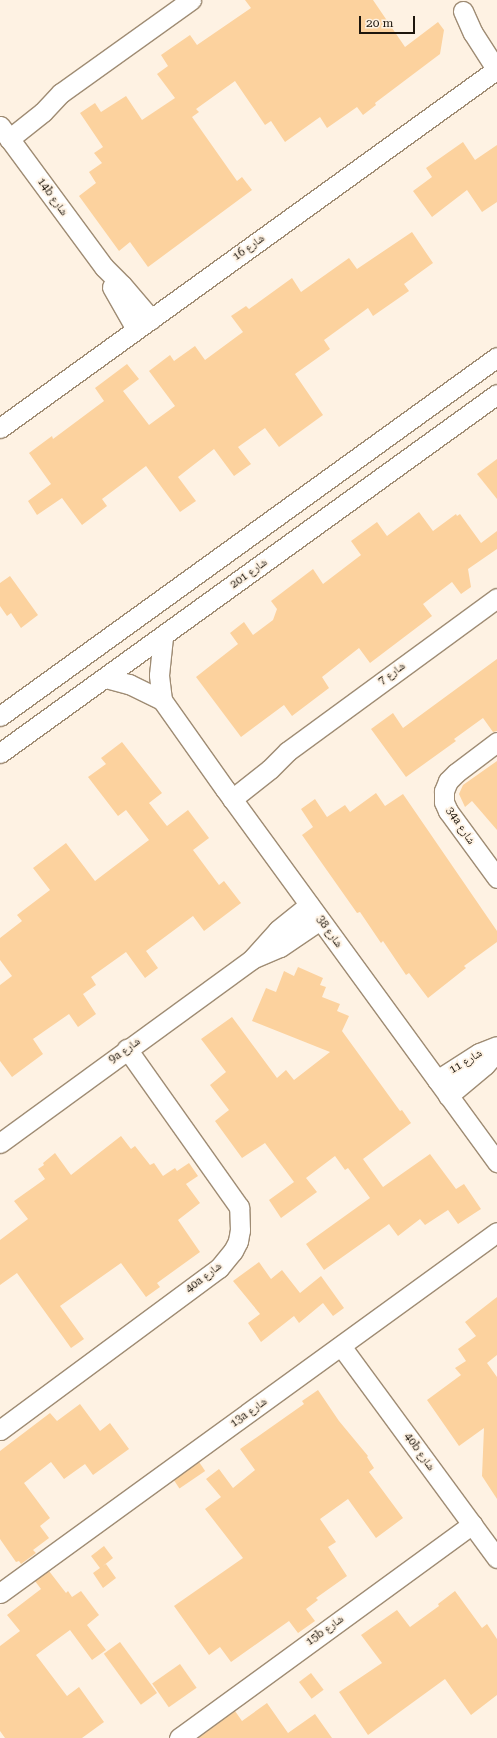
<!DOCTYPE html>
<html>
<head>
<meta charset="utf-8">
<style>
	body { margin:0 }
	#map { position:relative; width:497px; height:1738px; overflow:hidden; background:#fef2e3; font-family:"Roboto Serif","Noto Naskh Arabic",serif }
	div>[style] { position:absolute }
	.building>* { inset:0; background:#fcd29e; transform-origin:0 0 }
	.roads { filter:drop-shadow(1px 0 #9f8c74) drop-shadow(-1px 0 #9f8c74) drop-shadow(0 1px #9f8c74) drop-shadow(0 -1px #9f8c74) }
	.minor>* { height:19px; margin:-9.5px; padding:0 9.5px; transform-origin:9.5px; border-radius:9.5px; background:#fff }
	span { translate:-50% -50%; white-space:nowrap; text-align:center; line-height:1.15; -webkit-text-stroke:3.5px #fef2e3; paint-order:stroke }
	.street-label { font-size:11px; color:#1d160d }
	.scale { position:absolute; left:359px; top:16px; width:56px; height:18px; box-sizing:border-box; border:2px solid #1d160d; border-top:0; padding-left:5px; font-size:12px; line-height:14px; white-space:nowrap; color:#1d160d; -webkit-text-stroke:3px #fef2e3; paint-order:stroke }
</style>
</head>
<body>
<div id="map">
	<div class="building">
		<i style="clip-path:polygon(245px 0,373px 0,405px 47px,438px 22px,444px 30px,440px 54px,375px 103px,376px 105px,363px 115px,357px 107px,327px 128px,320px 117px,285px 142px,271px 121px,265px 125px,235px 81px,196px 109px,199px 112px,192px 117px,237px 181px,242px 177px,252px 190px,148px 267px,130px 242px,119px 251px,79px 196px,96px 183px,89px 172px,102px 163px,94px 153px,103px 147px,80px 113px,95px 103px,101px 112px,126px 96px,142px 120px,175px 98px,157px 74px,168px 66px,161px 55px,190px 35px,197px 45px,251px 8px)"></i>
		<i style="clip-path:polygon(463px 142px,475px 160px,497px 145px,497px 202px,482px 212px,467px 190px,432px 217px,413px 191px,432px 177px,426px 168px)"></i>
		<i style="clip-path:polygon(412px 232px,433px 263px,404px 284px,409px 291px,373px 316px,368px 308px,324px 340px,330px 349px,295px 374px,323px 415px,279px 447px,265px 428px,238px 447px,251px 464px,234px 476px,214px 449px,178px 477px,196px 501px,180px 512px,146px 466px,102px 499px,107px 506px,82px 525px,62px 498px,37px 515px,28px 501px,51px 484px,29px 453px,52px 436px,53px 439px,104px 401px,95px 388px,127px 364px,139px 379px,123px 391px,149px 425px,175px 406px,149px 371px,170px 355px,174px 361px,195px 346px,205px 360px,243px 332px,231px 316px,246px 306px,249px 309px,292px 278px,301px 292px,349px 258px,357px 269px)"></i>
		<i style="clip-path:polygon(497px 459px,497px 499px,477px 474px)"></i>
		<i style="clip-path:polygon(419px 512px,433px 531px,456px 514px,457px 516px,460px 514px,481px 543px,497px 531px,497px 549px,468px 569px,471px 587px,461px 594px,452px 582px,423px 604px,432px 616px,370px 663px,359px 648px,322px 677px,329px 688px,292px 716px,284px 705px,241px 737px,196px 677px,238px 644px,230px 633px,244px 622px,253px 635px,273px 620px,277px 609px,271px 601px,313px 569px,323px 584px,361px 555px,351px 541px,377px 522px,387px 536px)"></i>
		<i style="clip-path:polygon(10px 576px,38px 615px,21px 628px,11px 613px,7px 616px,0 606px,0 583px)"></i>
		<i style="clip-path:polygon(497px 659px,497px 731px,493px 732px,483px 718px,454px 739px,456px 741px,406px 777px,371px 729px,393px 713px,403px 728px)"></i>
		<i style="clip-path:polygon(122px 742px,162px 793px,149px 803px,167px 826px,188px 810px,209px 838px,193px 850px,219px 885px,224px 881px,241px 903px,204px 931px,193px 916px,146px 951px,158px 968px,145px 978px,126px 952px,91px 977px,96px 985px,83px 994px,96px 1014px,78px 1027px,69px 1014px,33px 1039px,43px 1054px,12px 1077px,0 1061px,0 985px,12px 976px,0 960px,0 938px,22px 921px,17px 915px,50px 890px,33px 868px,66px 843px,95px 881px,149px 840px,126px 810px,118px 816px,88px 777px,106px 764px,101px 758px)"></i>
		<i style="clip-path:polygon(497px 761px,497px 830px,472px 801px,465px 807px,459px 794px,463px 785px)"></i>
		<i style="clip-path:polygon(376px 793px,385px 806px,403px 794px,497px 931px,497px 942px,464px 966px,466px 968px,428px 998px,409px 973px,406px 975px,383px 941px,381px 943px,360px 912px,357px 913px,302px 835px,313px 827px,301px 809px,315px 799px,327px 817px,345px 805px,350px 812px)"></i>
		<i style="clip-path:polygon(298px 967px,323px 978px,320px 985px,326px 987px,322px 997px,340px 1004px,337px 1011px,349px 1016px,342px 1031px,400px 1111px,402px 1110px,411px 1123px,363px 1159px,383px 1187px,430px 1154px,456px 1189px,464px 1184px,481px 1209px,458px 1224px,448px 1210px,425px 1225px,420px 1219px,398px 1236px,389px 1224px,324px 1270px,306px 1244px,370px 1198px,348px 1168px,345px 1170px,335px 1156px,306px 1178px,317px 1192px,281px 1218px,269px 1200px,294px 1182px,265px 1143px,242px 1158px,215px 1121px,229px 1110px,210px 1085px,226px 1072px,201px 1039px,232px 1017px,277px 1078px,286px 1070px,294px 1080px,330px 1052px,252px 1021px,266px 988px,276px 992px,284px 971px,294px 976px)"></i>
		<i style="clip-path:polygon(121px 1136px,131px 1149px,135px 1146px,150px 1165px,154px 1163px,163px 1176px,175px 1168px,177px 1171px,189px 1163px,198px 1176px,186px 1184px,200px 1203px,178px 1220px,200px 1252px,157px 1283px,160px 1287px,146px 1297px,121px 1263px,60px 1306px,84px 1339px,71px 1348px,17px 1273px,0 1285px,0 1240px,28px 1219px,14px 1201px,45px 1179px,38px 1169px,44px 1165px,43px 1163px,55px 1153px,71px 1175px)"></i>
		<i style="clip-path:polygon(259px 1262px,271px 1279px,282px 1270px,300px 1293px,321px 1276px,344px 1308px,333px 1316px,323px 1303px,299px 1323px,294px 1316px,261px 1342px,248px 1323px,260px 1314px,233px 1281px)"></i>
		<i style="clip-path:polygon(497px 1297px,497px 1355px,487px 1363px,497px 1377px,497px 1499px,482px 1476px,484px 1428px,459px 1446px,427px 1400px,461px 1375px,455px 1368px,466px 1361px,458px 1349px,476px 1336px,465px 1322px)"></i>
		<i style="clip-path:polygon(318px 1390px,339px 1421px,368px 1456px,367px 1457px,374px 1468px,369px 1472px,403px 1518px,376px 1538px,348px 1499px,320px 1519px,336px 1542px,328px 1547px,347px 1576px,316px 1598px,318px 1600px,306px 1609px,315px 1621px,298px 1633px,289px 1621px,231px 1662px,220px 1647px,209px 1655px,174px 1606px,243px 1558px,205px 1509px,221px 1497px,206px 1479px,219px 1469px,233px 1488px,255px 1470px,240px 1449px,304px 1404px,302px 1401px)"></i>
		<i style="clip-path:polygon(80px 1404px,100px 1431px,110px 1423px,129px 1449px,93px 1475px,85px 1464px,64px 1479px,51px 1462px,24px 1483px,50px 1518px,40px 1526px,49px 1538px,33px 1550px,36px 1553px,21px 1564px,19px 1561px,16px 1562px,0 1539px,0 1451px,50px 1413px,57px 1421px)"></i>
		<i style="left:199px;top:1462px;width:11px;height:31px;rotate:56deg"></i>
		<i style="clip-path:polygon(104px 1546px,113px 1558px,103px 1566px,106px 1564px,116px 1578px,103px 1588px,93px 1573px,100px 1568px,91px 1556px)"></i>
		<i style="clip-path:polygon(49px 1571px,66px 1593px,68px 1591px,72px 1597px,81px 1591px,99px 1615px,87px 1625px,106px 1650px,92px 1660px,70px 1630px,36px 1655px,67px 1696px,79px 1687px,104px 1722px,82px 1738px,5px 1738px,0 1731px,0 1646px,20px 1631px,7px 1615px,41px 1589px,35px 1581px)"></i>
		<i style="clip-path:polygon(455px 1591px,482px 1628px,487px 1624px,497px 1639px,497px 1695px,471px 1715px,445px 1679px,368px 1735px,339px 1692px,382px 1663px,361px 1635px,397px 1610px,410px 1627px,439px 1606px,438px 1604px)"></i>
		<i style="left:120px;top:1642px;width:63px;height:20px;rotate:54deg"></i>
		<i style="left:180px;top:1664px;width:29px;height:34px;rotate:55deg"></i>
		<i style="left:311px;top:1673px;width:21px;height:15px;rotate:53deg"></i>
		<i style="clip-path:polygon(267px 1703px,288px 1733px,315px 1714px,332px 1738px,198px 1738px,235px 1711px,242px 1721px)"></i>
	</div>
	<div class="roads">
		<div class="minor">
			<i style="left:463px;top:11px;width:24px;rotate:66deg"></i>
			<i style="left:473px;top:33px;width:43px;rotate:57.4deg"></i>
			<i style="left:0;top:126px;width:175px;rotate:53.6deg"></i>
			<i style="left:104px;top:267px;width:25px;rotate:45deg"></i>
			<i style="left:122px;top:285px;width:45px;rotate:49.5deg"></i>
			<i style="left:9px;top:139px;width:43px;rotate:-38.5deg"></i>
			<i style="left:43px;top:112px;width:26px;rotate:-47deg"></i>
			<i style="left:61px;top:93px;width:160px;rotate:-35.6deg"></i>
			<i style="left:112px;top:287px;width:48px;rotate:60.3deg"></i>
			<i style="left:0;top:428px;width:613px;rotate:-35.84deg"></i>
			<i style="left:106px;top:678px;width:24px;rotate:15deg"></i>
			<i style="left:129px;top:684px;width:37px;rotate:26deg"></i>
			<i style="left:162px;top:700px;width:109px;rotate:54.7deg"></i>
			<i style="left:225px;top:789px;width:462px;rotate:53.9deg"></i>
			<i style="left:162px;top:700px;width:25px;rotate:-97deg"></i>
			<i style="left:159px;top:675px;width:39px;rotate:-84deg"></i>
			<i style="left:0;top:716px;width:613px;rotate:-35.84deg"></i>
			<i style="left:497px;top:742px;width:51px;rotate:142.9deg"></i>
			<i style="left:456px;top:773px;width:11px;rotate:135deg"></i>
			<i style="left:448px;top:781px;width:11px;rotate:112deg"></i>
			<i style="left:444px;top:791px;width:11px;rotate:90deg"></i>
			<i style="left:444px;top:802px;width:10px;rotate:66deg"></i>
			<i style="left:448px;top:811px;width:83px;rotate:53.8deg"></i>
			<i style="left:0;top:753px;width:613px;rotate:-35.84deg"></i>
			<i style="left:232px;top:799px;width:48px;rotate:-38.3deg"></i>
			<i style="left:270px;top:769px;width:25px;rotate:-45deg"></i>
			<i style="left:288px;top:751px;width:259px;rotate:-36.2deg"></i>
			<i style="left:254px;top:958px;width:28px;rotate:-23deg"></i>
			<i style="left:280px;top:947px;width:48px;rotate:-34deg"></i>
			<i style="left:437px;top:1080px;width:50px;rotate:-32.7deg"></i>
			<i style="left:479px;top:1053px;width:19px;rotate:-21deg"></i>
			<i style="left:448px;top:1096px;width:48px;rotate:-40deg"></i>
			<i style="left:485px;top:1065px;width:18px;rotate:-49deg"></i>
			<i style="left:0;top:1143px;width:311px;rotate:-36.1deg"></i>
			<i style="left:251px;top:960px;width:40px;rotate:-48deg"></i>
			<i style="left:278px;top:930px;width:40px;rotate:-39deg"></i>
			<i style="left:341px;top:1346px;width:263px;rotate:53.7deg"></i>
			<i style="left:0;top:1430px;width:272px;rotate:-36.5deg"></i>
			<i style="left:219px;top:1268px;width:22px;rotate:-51deg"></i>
			<i style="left:233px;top:1251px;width:11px;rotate:-63deg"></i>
			<i style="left:238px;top:1241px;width:11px;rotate:-80deg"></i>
			<i style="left:240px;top:1230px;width:23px;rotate:-92deg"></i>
			<i style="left:239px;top:1207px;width:194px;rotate:-125.3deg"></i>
			<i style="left:0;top:1593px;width:614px;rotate:-35.99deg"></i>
			<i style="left:179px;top:1738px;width:363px;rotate:-36.1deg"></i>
		</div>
	</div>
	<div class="street-label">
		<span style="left:52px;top:197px;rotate:54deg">14b شارع</span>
		<span style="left:249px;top:248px;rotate:-36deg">شارع 16</span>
		<span style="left:249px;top:574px;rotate:-36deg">شارع 201</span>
		<span style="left:392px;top:674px;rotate:-36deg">شارع 7</span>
		<span style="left:460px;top:826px;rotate:56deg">34a شارع</span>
		<span style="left:329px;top:932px;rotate:54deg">شارع 38</span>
		<span style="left:125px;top:1051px;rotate:-36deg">9a شارع</span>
		<span style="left:466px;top:1062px;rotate:-31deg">شارع 11</span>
		<span style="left:204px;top:1278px;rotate:-38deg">40a شارع</span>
		<span style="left:249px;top:1413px;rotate:-36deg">13a شارع</span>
		<span style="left:419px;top:1452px;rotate:54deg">40b شارع</span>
		<span style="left:325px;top:1631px;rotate:-36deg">15b شارع</span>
	</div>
	<div class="scale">20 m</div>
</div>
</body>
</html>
